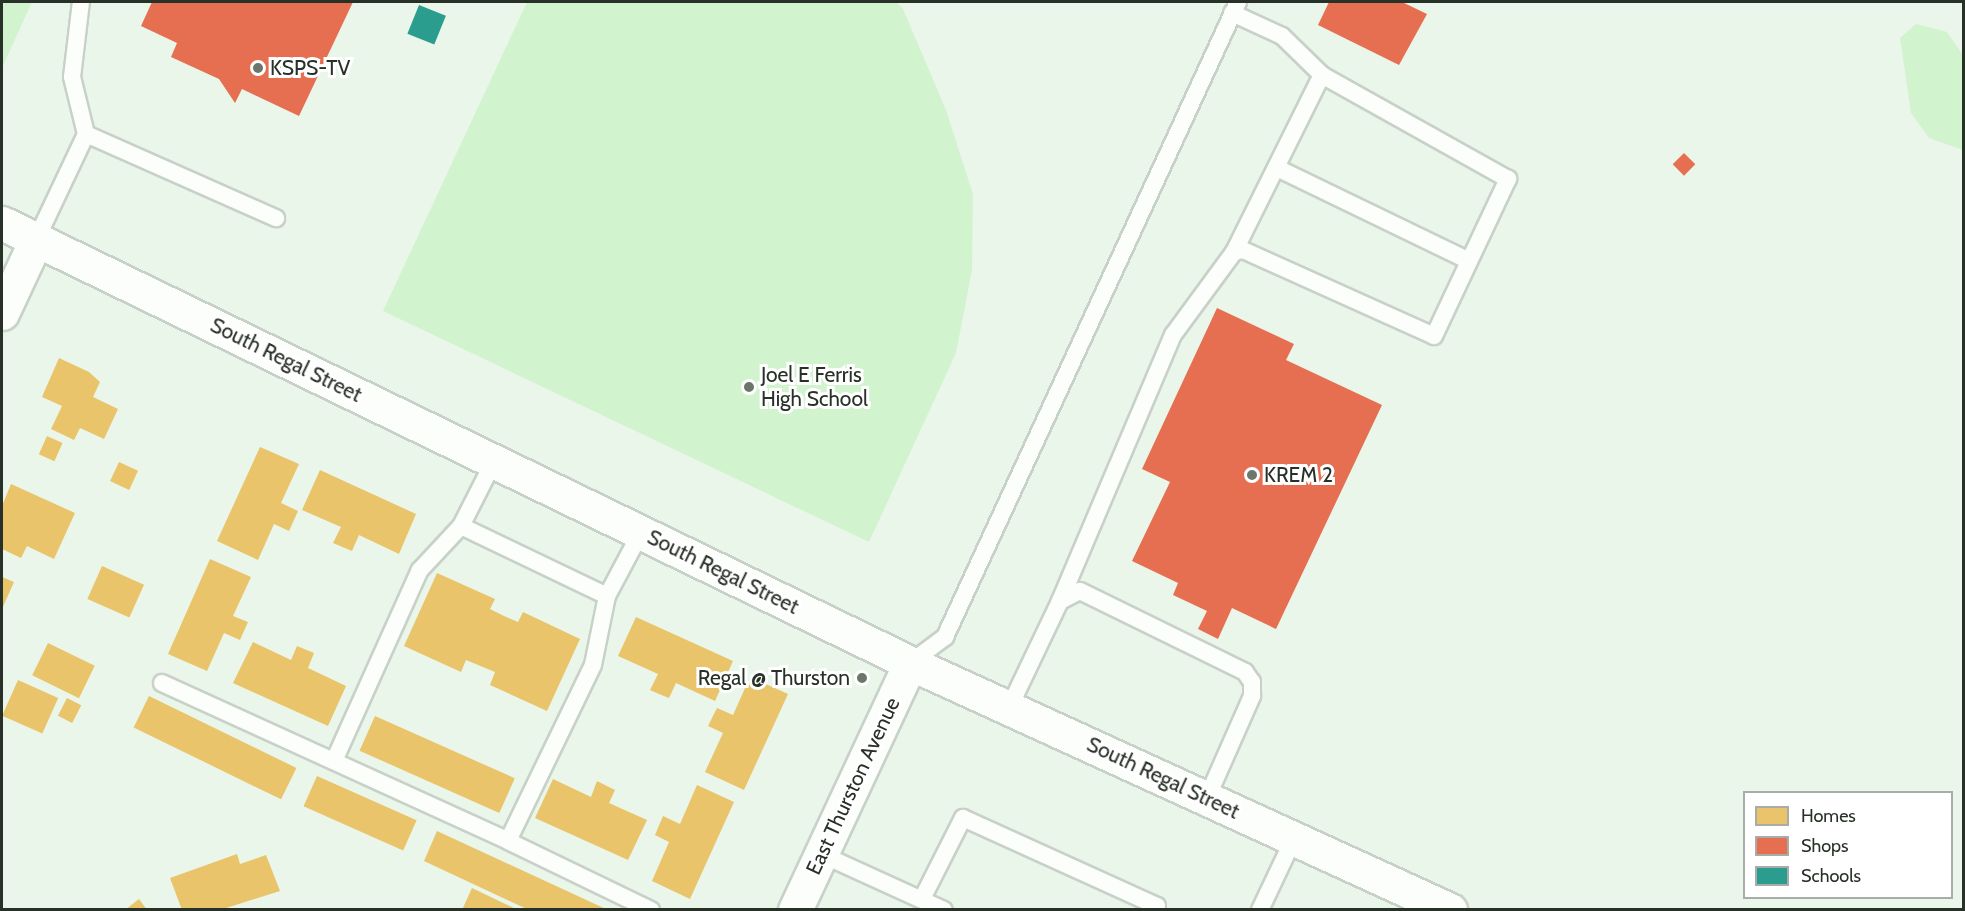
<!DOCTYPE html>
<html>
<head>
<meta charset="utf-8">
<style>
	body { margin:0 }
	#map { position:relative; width:1965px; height:911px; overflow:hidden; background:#eaf6e9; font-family:Cabin,sans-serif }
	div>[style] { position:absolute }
	.green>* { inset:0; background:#d1f4cf }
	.homes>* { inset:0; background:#e9c46a; transform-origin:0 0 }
	.shops>* { inset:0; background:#e76f51; transform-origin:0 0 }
	.schools>* { inset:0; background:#2a9d8f; transform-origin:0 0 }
	.roads { filter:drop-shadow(2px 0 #c8d1c7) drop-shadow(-2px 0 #c8d1c7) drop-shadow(0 2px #c8d1c7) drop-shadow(0 -2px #c8d1c7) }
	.service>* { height:16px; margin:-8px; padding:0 8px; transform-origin:8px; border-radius:8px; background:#fcfefc }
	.minor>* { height:33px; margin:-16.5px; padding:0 16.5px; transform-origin:16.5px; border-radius:16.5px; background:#fcfefc }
	.tertiary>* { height:33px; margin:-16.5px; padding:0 16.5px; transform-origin:16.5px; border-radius:16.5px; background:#fcfefc }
	.secondary>* { height:33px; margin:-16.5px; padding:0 16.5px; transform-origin:16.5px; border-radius:16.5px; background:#fcfefc }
	.dots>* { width:16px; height:16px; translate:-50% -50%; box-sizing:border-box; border:3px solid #fff; border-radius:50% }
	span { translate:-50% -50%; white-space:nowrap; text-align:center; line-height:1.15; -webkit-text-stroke:6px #fff; paint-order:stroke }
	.poi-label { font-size:21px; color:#283127 }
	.left { translate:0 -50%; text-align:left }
	.right { translate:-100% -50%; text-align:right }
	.street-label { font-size:21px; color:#283127 }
	.frame { position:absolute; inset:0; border:3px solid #283127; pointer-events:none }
	.legend { position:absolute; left:1743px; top:791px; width:210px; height:108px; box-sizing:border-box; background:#fff; border:2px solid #a9ada9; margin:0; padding:8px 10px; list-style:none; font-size:18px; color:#283127 }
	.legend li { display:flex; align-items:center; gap:12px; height:30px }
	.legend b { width:30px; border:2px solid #a9ada9 }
</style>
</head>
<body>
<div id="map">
	<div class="green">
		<i style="clip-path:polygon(2px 2px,32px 2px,2px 68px)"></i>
		<i style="clip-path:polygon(527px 2px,896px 2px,903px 9px,946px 110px,973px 194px,972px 270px,956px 353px,869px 542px,383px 311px)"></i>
		<i style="clip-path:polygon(1916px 24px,1947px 32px,1963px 55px,1963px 150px,1929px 138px,1911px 113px,1900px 38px)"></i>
	</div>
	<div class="homes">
		<i style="clip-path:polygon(59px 358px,89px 372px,100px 382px,93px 397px,118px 409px,104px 439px,80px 428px,74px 440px,51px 429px,62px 406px,42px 397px)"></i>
		<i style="left:47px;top:436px;width:17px;height:20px;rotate:24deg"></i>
		<i style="clip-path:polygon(260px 447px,299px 464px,281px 503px,298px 511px,289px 531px,274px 524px,258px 560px,217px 541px)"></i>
		<i style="left:119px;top:462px;width:21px;height:21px;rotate:25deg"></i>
		<i style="clip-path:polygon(320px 470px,416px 514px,399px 554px,359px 535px,352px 551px,333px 543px,341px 527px,302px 510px)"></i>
		<i style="clip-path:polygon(11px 484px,75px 513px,54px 559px,27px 546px,21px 558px,2px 549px,2px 506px)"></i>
		<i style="clip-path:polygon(210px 559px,251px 577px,233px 616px,248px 622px,240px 640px,224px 633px,207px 671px,168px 654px)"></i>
		<i style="left:102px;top:566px;width:46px;height:36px;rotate:24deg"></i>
		<i style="clip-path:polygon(437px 573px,495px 599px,490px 609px,504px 616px,518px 622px,523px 612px,580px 639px,547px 711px,490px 685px,495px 672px,466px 660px,461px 672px,404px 646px)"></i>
		<i style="clip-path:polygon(2px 577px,14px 582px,2px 609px)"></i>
		<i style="clip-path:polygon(636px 617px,733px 661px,715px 701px,676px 683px,669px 698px,659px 694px,650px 690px,658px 674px,618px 656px)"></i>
		<i style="clip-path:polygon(253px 642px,291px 660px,297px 646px,314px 653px,308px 668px,346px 686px,328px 726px,233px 683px)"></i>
		<i style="left:48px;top:643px;width:52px;height:36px;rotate:26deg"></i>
		<i style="clip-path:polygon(750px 677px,788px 694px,744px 790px,705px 772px,723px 733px,708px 726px,717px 708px,733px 715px)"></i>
		<i style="left:18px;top:680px;width:44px;height:39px;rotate:24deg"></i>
		<i style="left:149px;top:696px;width:164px;height:35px;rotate:26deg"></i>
		<i style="left:67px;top:698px;width:16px;height:20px;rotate:27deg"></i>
		<i style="left:375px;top:716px;width:153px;height:38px;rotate:24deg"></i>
		<i style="left:317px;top:776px;width:109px;height:33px;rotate:24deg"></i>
		<i style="clip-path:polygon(553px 779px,591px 797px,597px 781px,615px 790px,609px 803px,647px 820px,628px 860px,535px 818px)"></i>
		<i style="clip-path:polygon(697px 785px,734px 802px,690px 899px,652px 881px,669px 842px,655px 835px,663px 816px,680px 824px)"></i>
		<i style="clip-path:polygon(437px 831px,608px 910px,529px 910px,424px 861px)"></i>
		<i style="clip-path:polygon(237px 854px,240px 864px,266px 855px,280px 891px,220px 910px,182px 910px,170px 878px)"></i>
		<i style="clip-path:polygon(472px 888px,518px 910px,462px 910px)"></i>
		<i style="clip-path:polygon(139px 899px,147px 910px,125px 910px)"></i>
	</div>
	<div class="shops">
		<i style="clip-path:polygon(152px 2px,353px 2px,299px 116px,242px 89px,235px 103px,219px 79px,171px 57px,177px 43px,141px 26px)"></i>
		<i style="clip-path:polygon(1329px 2px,1402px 2px,1427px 14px,1399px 65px,1318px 25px)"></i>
		<i style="left:1684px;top:153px;width:16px;height:16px;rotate:45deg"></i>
		<i style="clip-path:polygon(1217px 308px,1294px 344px,1286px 360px,1382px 405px,1276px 629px,1232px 608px,1218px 639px,1198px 629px,1207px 611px,1173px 595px,1178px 583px,1132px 561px,1170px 482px,1142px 469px)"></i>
	</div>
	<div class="schools">
		<i style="left:419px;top:5px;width:29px;height:31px;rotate:22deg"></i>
	</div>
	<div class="roads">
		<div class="service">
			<i style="left:86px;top:134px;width:208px;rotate:23.9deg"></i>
			<i style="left:1277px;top:168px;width:213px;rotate:25.8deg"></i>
			<i style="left:36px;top:240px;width:117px;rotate:-64.7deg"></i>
			<i style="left:86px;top:134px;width:59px;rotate:-103.8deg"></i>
			<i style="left:72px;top:77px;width:76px;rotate:-83.2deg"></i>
			<i style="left:1234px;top:252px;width:198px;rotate:-63.6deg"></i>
			<i style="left:494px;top:461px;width:73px;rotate:116.9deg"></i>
			<i style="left:461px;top:526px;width:162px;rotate:25.6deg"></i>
			<i style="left:607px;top:596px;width:72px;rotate:-62deg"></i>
			<i style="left:607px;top:596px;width:70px;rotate:101.5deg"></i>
			<i style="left:593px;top:665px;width:195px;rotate:115.8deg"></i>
			<i style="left:508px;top:841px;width:159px;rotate:25.8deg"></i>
			<i style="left:1060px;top:601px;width:289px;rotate:-67deg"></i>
			<i style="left:1173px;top:335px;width:103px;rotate:-53.7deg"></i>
			<i style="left:1234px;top:252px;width:9px;rotate:-13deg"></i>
			<i style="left:1243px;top:250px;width:209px;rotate:24.2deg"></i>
			<i style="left:1434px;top:336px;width:174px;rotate:-64.8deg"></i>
			<i style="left:1508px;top:179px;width:213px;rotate:-150.8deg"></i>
			<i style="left:1322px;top:75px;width:56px;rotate:-135.7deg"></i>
			<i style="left:1282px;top:36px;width:55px;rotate:-155.3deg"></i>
			<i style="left:910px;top:663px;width:44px;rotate:-36.6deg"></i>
			<i style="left:945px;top:637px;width:699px;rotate:-65.23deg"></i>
			<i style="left:162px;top:683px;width:380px;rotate:24.5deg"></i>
			<i style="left:1009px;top:708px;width:119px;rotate:-64.5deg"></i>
			<i style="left:1060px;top:601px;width:22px;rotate:-27deg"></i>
			<i style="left:1080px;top:591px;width:184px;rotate:26.1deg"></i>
			<i style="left:1245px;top:672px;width:12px;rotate:55deg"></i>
			<i style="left:1252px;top:682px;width:14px;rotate:90deg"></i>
			<i style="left:1252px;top:696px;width:111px;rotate:113.8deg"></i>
			<i style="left:334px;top:761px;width:209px;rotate:-65.8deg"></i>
			<i style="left:420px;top:570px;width:60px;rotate:-47deg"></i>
			<i style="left:821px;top:854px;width:135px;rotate:24.5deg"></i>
			<i style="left:922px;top:899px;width:91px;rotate:-63.2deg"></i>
			<i style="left:963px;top:818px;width:213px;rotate:24.4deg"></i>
			<i style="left:1157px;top:906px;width:4px;rotate:117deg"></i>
			<i style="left:1260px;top:910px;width:80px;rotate:-64.7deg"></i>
		</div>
		<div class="minor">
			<i style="left:2px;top:313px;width:81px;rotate:-65deg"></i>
		</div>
		<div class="tertiary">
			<i style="left:795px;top:910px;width:272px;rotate:-65deg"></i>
		</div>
		<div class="secondary">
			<i style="left:2px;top:223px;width:1009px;rotate:25.85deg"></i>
			<i style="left:910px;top:663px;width:594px;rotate:24.58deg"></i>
		</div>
	</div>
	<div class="dots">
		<i style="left:258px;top:68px;background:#6c766b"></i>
		<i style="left:749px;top:387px;background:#6c766b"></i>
		<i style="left:1252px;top:475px;background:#6c766b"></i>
		<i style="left:862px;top:678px;background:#6c766b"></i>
	</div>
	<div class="poi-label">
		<span class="left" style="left:270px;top:68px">KSPS-TV</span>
		<span class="left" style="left:761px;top:387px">Joel E Ferris<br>High School</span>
		<span class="left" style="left:1264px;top:475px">KREM 2</span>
		<span class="right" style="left:850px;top:678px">Regal @ Thurston</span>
	</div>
	<div class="street-label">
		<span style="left:286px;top:360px;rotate:26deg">South Regal Street</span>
		<span style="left:723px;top:572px;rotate:26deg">South Regal Street</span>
		<span style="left:1163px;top:778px;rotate:25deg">South Regal Street</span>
		<span style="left:853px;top:786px;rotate:-65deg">East Thurston Avenue</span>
	</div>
	<div class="frame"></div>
	<ul class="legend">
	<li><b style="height:16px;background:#e9c46a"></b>Homes</li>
	<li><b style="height:16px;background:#e76f51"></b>Shops</li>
	<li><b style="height:16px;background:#2a9d8f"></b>Schools</li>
	</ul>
</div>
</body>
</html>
